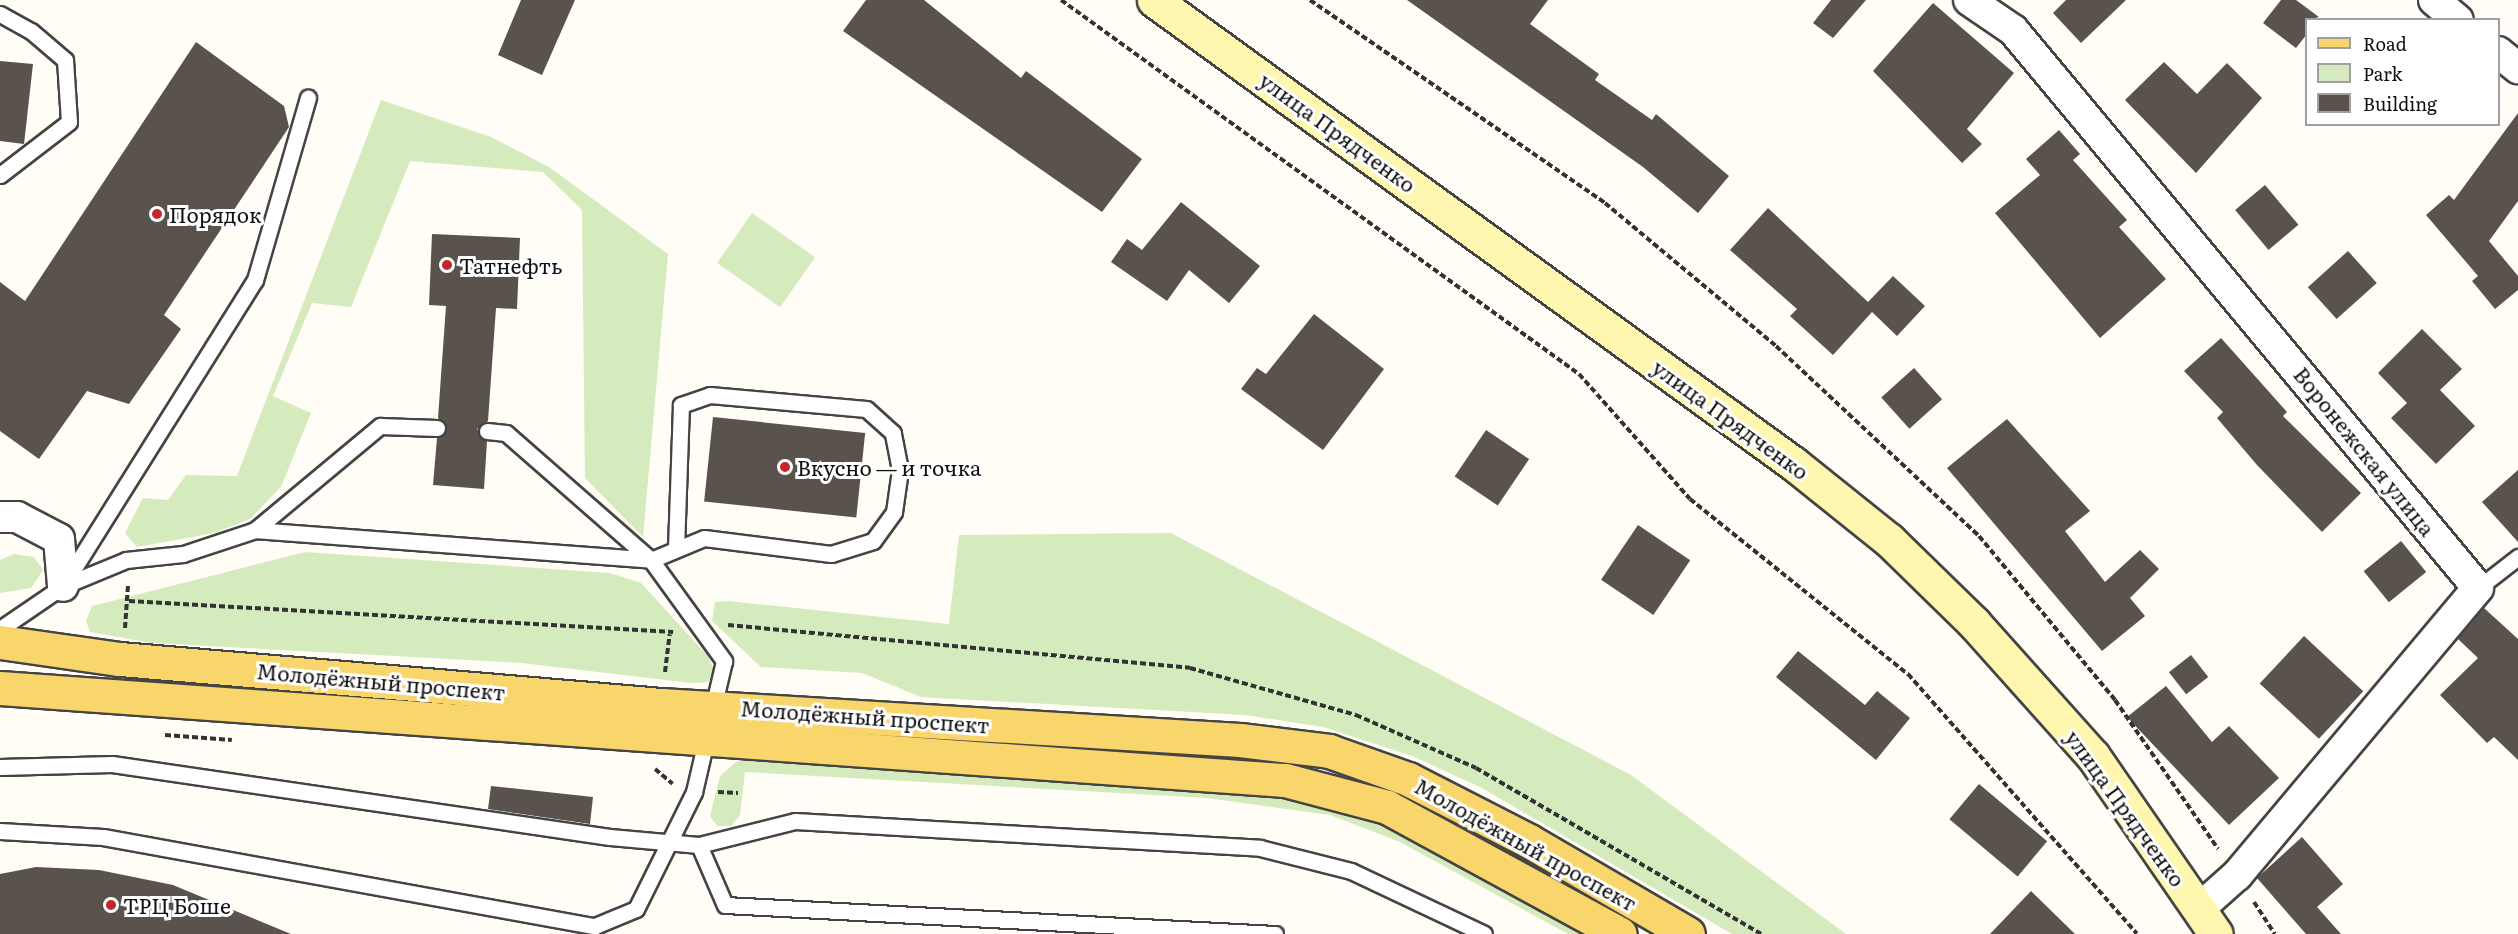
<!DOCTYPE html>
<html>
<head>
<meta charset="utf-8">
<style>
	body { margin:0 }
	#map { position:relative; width:2518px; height:934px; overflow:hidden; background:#fffdf5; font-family:Literata,serif }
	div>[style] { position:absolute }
	.green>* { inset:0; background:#d5ebbd; transform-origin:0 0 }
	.building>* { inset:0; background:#5a524d; transform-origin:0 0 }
	.path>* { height:4px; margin-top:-2px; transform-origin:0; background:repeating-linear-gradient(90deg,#333 0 6px,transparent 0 9px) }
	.roads { filter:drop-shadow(2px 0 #444) drop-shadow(-2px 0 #444) drop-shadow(0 2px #444) drop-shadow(0 -2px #444) }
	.service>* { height:15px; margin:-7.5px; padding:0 7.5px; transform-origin:7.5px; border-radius:7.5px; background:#fff }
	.minor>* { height:30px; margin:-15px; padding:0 15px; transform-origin:15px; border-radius:15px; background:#fff }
	.secondary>* { height:33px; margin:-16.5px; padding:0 16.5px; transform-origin:16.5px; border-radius:16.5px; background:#fff6b0 }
	.primary>* { height:33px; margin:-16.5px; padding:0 16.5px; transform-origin:16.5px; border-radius:16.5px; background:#f9d66b }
	.dots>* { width:16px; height:16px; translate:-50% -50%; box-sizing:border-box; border:3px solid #fff; border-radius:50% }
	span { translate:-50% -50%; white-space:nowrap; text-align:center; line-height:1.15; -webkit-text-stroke:6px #fff; paint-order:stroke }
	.street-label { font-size:21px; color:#111 }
	.poi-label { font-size:21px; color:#111 }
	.left { translate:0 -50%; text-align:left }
	.legend { position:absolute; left:2305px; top:18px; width:195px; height:108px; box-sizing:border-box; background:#fff; border:2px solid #a0a0a0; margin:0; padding:8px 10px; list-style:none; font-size:18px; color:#111 }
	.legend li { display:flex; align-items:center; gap:12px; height:30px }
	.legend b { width:30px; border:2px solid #a0a0a0 }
</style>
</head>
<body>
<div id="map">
	<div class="green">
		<i style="clip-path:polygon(381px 100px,491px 137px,549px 167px,668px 254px,643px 537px,585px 478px,582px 210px,543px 172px,410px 161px,351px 307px,312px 303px,273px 396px,311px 413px,281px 487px,250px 519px,214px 533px,137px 547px,125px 533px,143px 498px,168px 500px,186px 475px,237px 476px)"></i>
		<i style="left:752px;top:213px;width:77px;height:61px;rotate:35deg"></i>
		<i style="clip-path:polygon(1171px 533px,1631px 775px,1846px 934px,1732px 934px,1482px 788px,1412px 756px,1323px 727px,1245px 715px,921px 697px,862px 673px,761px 667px,712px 621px,715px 602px,728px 601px,949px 624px,959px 535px)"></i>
		<i style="clip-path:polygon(305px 552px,610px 573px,641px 583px,708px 656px,715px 672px,708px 682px,691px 683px,522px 663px,152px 643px,90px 632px,86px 621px,92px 606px)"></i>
		<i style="clip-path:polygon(14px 554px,34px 557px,43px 570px,31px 588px,0 593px,0 560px)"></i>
		<i style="clip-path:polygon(757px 757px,1256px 791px,1347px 809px,1418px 839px,1588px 934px,1568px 934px,1400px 842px,1330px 815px,1207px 798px,745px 772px,740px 815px,731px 826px,717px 826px,710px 816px,720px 776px,736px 762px)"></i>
	</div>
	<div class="building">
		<i style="clip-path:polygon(521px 0,575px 0,542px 75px,498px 55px)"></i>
		<i style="clip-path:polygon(866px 0,924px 0,1021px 78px,1026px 71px,1142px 159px,1102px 212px,843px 31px)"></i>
		<i style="clip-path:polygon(1407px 0,1548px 0,1530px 24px,1599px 74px,1595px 80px,1652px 120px,1656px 114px,1729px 176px,1698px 213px,1643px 167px)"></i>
		<i style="clip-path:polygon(1831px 0,1866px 0,1833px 38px,1813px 23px)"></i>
		<i style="clip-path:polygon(2066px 0,2126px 0,2081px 43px,2053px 13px)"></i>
		<i style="clip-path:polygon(2281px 0,2296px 0,2319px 17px,2307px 20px,2307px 34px,2296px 48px,2263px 23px)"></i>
		<i style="clip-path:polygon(1933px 3px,2014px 73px,1967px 129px,1982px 144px,1962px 163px,1873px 71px)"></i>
		<i style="clip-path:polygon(196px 42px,284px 106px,289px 127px,164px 315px,181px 329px,129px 404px,87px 391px,39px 459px,0 431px,0 282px,25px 301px)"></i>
		<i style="clip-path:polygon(0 61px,33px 64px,24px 144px,0 141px)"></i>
		<i style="clip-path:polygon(2164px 62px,2197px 94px,2227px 63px,2262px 98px,2196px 173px,2125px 100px)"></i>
		<i style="clip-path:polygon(2518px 113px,2518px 201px,2489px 241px,2518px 276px,2518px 290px,2495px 309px,2472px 281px,2478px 276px,2426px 215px,2449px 195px,2454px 200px)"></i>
		<i style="clip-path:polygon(2059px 130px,2080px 154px,2073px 160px,2127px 220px,2119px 227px,2166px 279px,2100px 338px,1995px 213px,2040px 175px,2026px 159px)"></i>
		<i style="left:2265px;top:185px;width:52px;height:39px;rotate:50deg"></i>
		<i style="clip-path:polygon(1181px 202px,1260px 266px,1229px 303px,1189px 270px,1167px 301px,1111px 262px,1127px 239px,1142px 250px)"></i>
		<i style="clip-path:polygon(1768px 208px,1868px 302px,1893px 276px,1925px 306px,1897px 336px,1872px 312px,1833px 355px,1790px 316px,1797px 309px,1730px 250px)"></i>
		<i style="clip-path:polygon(432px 234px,520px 238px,517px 309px,496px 308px,488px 421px,477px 429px,487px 441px,484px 489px,433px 485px,437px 438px,447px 428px,438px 418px,446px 306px,429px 305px)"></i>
		<i style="left:2348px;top:251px;width:43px;height:54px;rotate:48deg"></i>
		<i style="clip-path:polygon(1314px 314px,1384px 369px,1323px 450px,1241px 389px,1257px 368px,1266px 374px)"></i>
		<i style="clip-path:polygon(2422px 329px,2462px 369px,2440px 390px,2475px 426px,2436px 464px,2391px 418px,2407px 403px,2378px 373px)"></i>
		<i style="clip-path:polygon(2221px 338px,2287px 412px,2283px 416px,2361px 493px,2322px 532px,2257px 465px,2217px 418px,2223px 412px,2184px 371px)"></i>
		<i style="left:1914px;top:368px;width:42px;height:44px;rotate:48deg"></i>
		<i style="left:713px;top:417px;width:153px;height:85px;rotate:6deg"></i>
		<i style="clip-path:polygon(2007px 419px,2090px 511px,2065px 531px,2105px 582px,2140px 550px,2159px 569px,2130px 598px,2145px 616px,2102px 651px,1947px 468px)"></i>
		<i style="left:1486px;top:430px;width:52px;height:56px;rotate:34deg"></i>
		<i style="clip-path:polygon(2518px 470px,2518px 542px,2482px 502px)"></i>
		<i style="left:1638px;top:525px;width:63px;height:66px;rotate:34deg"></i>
		<i style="left:2401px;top:541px;width:40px;height:48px;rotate:51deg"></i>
		<i style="clip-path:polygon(2484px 608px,2518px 639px,2518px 760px,2494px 737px,2487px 743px,2440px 695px,2478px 658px,2458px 639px)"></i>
		<i style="left:2304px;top:636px;width:81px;height:65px;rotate:43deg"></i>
		<i style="clip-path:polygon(1798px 651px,1865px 705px,1877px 691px,1910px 718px,1876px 760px,1776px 677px)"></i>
		<i style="left:2191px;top:655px;width:28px;height:28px;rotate:52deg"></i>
		<i style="clip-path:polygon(2166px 686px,2212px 742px,2229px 726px,2279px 778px,2229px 825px,2127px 717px)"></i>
		<i style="left:1979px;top:784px;width:89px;height:46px;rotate:40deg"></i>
		<i style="clip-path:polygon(491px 786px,593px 797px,590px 824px,488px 809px)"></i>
		<i style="clip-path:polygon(2302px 837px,2343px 884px,2317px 907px,2341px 934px,2306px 934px,2257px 878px)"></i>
		<i style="clip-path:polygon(36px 867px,99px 870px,173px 885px,291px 934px,0 934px,0 874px)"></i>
		<i style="clip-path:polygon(2031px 891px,2075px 934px,1990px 934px)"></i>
	</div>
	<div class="path">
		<i style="left:1061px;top:0;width:639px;rotate:35.83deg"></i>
		<i style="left:1579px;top:374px;width:167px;rotate:48.4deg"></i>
		<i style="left:1690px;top:499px;width:280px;rotate:38.8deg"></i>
		<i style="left:1908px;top:674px;width:346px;rotate:48.6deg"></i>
		<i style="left:1310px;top:0;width:358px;rotate:34.5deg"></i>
		<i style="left:1605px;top:203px;width:223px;rotate:39.9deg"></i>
		<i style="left:1776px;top:346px;width:278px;rotate:43.1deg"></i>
		<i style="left:1979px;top:536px;width:213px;rotate:50.3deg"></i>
		<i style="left:2115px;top:700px;width:181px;rotate:55.3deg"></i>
		<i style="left:129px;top:601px;width:545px;rotate:3.26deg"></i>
		<i style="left:728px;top:625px;width:464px;rotate:5.3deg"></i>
		<i style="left:1190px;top:668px;width:173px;rotate:15.8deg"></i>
		<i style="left:1356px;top:715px;width:131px;rotate:23.8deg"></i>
		<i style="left:1476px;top:768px;width:330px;rotate:30.2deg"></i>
		<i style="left:125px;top:628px;width:43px;rotate:-86deg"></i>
		<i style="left:665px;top:672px;width:38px;rotate:-83deg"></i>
		<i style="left:165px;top:735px;width:67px;rotate:4.3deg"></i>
		<i style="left:655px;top:769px;width:23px;rotate:40deg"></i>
		<i style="left:718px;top:792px;width:20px;rotate:3deg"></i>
		<i style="left:2254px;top:902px;width:38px;rotate:57deg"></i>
	</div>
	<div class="roads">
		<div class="service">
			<i style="left:0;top:14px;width:35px;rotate:29deg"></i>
			<i style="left:31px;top:31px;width:45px;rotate:40.5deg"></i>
			<i style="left:65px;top:60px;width:62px;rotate:86.3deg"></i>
			<i style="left:69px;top:122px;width:87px;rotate:142.5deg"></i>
			<i style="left:487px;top:431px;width:19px;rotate:6deg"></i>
			<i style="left:506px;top:433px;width:193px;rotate:41.2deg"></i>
			<i style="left:651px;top:560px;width:57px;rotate:-22.5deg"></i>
			<i style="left:704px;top:538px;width:128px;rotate:7.2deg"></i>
			<i style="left:831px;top:554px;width:44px;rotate:-17.2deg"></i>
			<i style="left:873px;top:541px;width:36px;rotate:-54deg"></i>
			<i style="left:894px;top:512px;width:42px;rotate:-81.9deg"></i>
			<i style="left:900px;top:470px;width:38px;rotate:-101deg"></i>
			<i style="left:893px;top:433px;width:36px;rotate:-138deg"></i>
			<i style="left:866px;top:409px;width:157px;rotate:-174.9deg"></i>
			<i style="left:710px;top:395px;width:31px;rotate:161deg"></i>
			<i style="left:681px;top:405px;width:142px;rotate:92deg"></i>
			<i style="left:255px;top:530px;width:163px;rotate:-39.8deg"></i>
			<i style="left:380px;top:426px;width:57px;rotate:2deg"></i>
			<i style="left:66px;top:581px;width:355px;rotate:-57.9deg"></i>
			<i style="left:255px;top:280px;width:190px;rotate:-73.8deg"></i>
			<i style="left:2478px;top:588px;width:51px;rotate:-37.8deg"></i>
			<i style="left:0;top:629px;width:76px;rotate:-34.3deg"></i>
			<i style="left:63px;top:586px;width:68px;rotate:-22.4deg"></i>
			<i style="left:126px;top:560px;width:57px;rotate:-6deg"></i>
			<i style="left:183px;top:554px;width:76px;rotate:-18.4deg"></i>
			<i style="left:255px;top:530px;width:397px;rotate:4.3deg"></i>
			<i style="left:651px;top:560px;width:125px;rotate:54.1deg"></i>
			<i style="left:724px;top:661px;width:52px;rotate:103.2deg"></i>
			<i style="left:0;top:767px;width:112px;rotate:-1.5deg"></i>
			<i style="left:112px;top:764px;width:503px;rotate:8.34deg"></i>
			<i style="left:610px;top:837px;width:89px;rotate:5.1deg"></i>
			<i style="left:699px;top:845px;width:99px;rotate:-14deg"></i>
			<i style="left:795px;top:821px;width:466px;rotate:3.3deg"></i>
			<i style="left:1260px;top:848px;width:94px;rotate:14.2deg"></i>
			<i style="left:1351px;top:871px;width:147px;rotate:25.3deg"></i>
			<i style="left:0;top:831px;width:103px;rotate:3.3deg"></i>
			<i style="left:103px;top:837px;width:500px;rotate:10.3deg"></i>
			<i style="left:595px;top:926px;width:44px;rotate:-22.5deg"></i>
			<i style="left:636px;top:909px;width:131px;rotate:-63.6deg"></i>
			<i style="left:694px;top:792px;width:57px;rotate:-76.9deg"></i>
			<i style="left:699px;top:845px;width:65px;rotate:66.6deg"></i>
			<i style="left:725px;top:905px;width:551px;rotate:3.02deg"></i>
		</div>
		<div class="minor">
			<i style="left:1969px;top:0;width:53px;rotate:34.3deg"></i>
			<i style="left:2013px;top:30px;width:726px;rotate:50.19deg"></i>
			<i style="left:2478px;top:588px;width:375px;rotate:130deg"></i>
			<i style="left:2237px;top:875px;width:50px;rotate:138.3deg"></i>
			<i style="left:2434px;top:0;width:31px;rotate:40deg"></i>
			<i style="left:2498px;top:52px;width:26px;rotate:39deg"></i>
			<i style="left:0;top:517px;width:17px"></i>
			<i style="left:17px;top:517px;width:47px;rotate:27.6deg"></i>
			<i style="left:59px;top:539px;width:47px;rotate:85.1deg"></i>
		</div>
		<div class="secondary">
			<i style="left:1154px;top:0;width:791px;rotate:35.94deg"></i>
			<i style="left:1794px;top:464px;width:122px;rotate:38.7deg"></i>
			<i style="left:1889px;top:540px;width:119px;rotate:44.3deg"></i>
			<i style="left:1974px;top:623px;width:178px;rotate:48.2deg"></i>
			<i style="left:2093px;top:756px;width:216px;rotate:55.4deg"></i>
		</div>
		<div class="primary">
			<i style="left:0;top:642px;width:121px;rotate:8.1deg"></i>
			<i style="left:120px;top:659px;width:543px;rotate:4.86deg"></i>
			<i style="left:661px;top:705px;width:580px;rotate:3.46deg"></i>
			<i style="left:1240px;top:740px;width:90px;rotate:7deg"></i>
			<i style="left:1329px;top:751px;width:84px;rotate:19.5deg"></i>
			<i style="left:1408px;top:779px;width:136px;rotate:27.1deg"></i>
			<i style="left:1529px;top:841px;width:184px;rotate:30.3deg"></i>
			<i style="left:0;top:688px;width:1288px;rotate:4.1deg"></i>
			<i style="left:1285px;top:780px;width:106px;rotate:14.8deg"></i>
			<i style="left:1387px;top:807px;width:265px;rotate:28.6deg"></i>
		</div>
	</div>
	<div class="dots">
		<i style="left:157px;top:214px;background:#c4262e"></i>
		<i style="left:447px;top:265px;background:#c4262e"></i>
		<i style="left:785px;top:467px;background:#c4262e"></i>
		<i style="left:111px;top:905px;background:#c4262e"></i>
	</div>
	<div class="street-label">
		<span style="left:1338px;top:132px;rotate:36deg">улица Прядченко</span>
		<span style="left:1731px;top:419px;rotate:36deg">улица Прядченко</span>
		<span style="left:2365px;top:451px;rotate:51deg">Воронежская улица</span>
		<span style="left:381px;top:681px;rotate:5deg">Молодёжный проспект</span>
		<span style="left:865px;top:716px;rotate:4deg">Молодёжный проспект</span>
		<span style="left:2126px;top:808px;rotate:54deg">улица Прядченко</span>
		<span style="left:1526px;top:844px;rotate:29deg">Молодёжный проспект</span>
	</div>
	<div class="poi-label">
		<span class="left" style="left:169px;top:214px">Порядок</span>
		<span class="left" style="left:459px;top:265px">Татнефть</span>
		<span class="left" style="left:797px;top:467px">Вкусно — и точка</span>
		<span class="left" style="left:123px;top:905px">ТРЦ Боше</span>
	</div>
	<ul class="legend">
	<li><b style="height:8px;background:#f9d66b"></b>Road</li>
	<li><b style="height:16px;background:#d5ebbd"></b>Park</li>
	<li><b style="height:16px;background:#5a524d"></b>Building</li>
	</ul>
</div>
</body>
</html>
